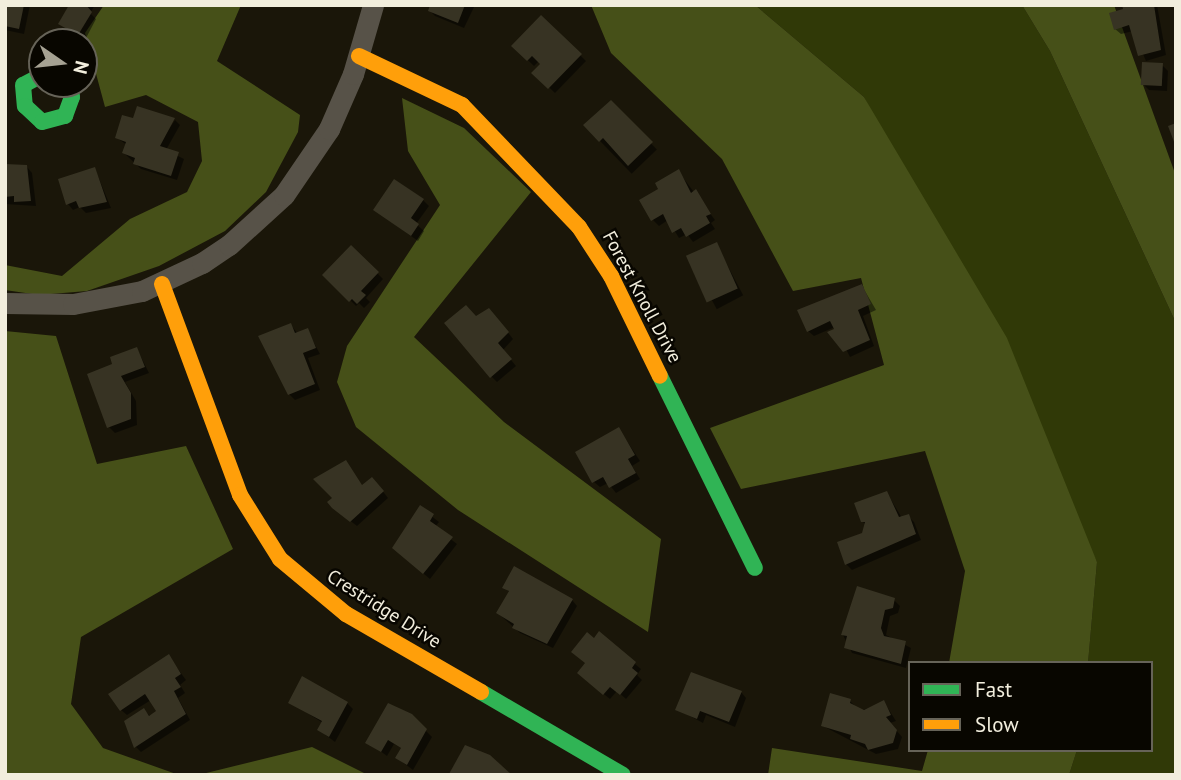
<!DOCTYPE html>
<html>
<head>
<meta charset="utf-8">
<style>
	body { margin:0 }
	#map { position:relative; width:1181px; height:780px; overflow:hidden; background:#1a1609; font-family:"PT Sans",sans-serif }
	div>[style] { position:absolute }
	.green>* { inset:0; background:#303907 }
	.forest>* { inset:0; background:#465018 }
	.shadow>* { inset:0; background:#0007; transform-origin:0 0 }
	.building>* { inset:0; background:#373323; transform-origin:0 0 }
	.street>* { height:21px; margin:-10.5px; padding:0 10.5px; transform-origin:10.5px; border-radius:10.5px; background:#575248 }
	.fast>* { height:16px; margin:-8px; padding:0 8px; transform-origin:8px; border-radius:8px; background:#30b455 }
	.slow>* { height:16px; margin:-8px; padding:0 8px; transform-origin:8px; border-radius:8px; background:#ff9f0a }
	span { translate:-50% -50%; white-space:nowrap; text-align:center; line-height:1.15; -webkit-text-stroke:5px #080600; paint-order:stroke }
	.street-label { font-size:19px; color:#f2eedd }
	.frame { position:absolute; inset:0; border:7px solid #f2eedd; pointer-events:none }
	.legend { position:absolute; left:908px; top:661px; width:245px; height:91px; box-sizing:border-box; background:#080600; border:2px solid #666358; margin:0; padding:9px 12px; list-style:none; font-size:21px; color:#f2eedd }
	.legend li { display:flex; align-items:center; gap:14px; height:35px }
	.legend b { width:35px; border:2px solid #666358 }
	.north { position:absolute; left:28px; top:28px; width:70px; height:70px; box-sizing:border-box; background:#080600; border:2px solid #666358; border-radius:50%; rotate:104deg; font-size:19px; font-weight:700; line-height:28px; text-align:center; color:#f2eedd }
	.north::after { content:''; display:block; margin:auto; width:24px; height:32px; background:#a6a293; clip-path:polygon(50% 0,100% 100%,50% 72%,0 100%) }
</style>
</head>
<body>
<div id="map">
	<div class="green">
		<i style="clip-path:polygon(755px 5px,1022px 5px,1050px 51px,1176px 323px,1176px 775px,1069px 775px,1077px 750px,1151px 750px,1151px 663px,1088px 663px,1097px 562px,864px 97px)"></i>
	</div>
	<div class="forest">
		<i style="clip-path:polygon(104px 5px,241px 5px,217px 61px,300px 115px,298px 132px,266px 192px,225px 231px,159px 266px,87px 291px,39px 295px,5px 290px,5px 265px,62px 276px,130px 219px,187px 192px,202px 161px,198px 122px,146px 95px,105px 107px,85px 33px)"></i>
		<i style="clip-path:polygon(591px 5px,755px 5px,864px 97px,1007px 338px,1097px 562px,1088px 663px,949px 663px,965px 571px,925px 451px,741px 489px,710px 428px,884px 365px,861px 278px,793px 291px,722px 159px,611px 53px)"></i>
		<i style="clip-path:polygon(1022px 5px,1114px 5px,1176px 176px,1176px 323px,1050px 51px)"></i>
		<i style="clip-path:polygon(402px 98px,464px 128px,531px 192px,414px 337px,504px 422px,661px 539px,648px 632px,458px 510px,356px 427px,337px 382px,347px 346px,440px 205px,408px 151px)"></i>
		<i style="clip-path:polygon(5px 331px,56px 336px,97px 464px,186px 446px,233px 549px,81px 637px,71px 704px,103px 748px,179px 775px,5px 775px)"></i>
		<i style="clip-path:polygon(312px 747px,368px 775px,198px 775px)"></i>
		<i style="clip-path:polygon(772px 748px,922px 771px,928px 750px,1077px 750px,1069px 775px,768px 775px)"></i>
	</div>
	<div class="shadow">
		<i style="clip-path:polygon(5px 5px,30px 5px,24px 34px,5px 30px)"></i>
		<i style="clip-path:polygon(71px 5px,95px 5px,90px 13px,96px 19px,85px 40px,60px 24px)"></i>
		<i style="clip-path:polygon(432px 5px,475px 5px,464px 28px,435px 16px,430px 11px)"></i>
		<i style="clip-path:polygon(1135px 5px,1157px 5px,1166px 55px,1146px 61px,1133px 31px,1121px 34px,1115px 29px)"></i>
		<i style="clip-path:polygon(541px 17px,586px 61px,555px 93px,534px 73px,542px 64px,539px 61px,534px 66px,513px 46px)"></i>
		<i style="clip-path:polygon(1162px 65px,1168px 71px,1167px 91px,1149px 90px,1143px 84px)"></i>
		<i style="left:611px;top:102px;width:66px;height:35px;rotate:46deg"></i>
		<i style="clip-path:polygon(174px 119px,154px 152px,175px 120px,180px 125px,166px 150px,184px 159px,177px 180px,141px 169px,124px 153px,127px 145px,117px 138px,134px 120px)"></i>
		<i style="clip-path:polygon(27px 167px,32px 173px,36px 206px,5px 204px,5px 168px)"></i>
		<i style="clip-path:polygon(95px 169px,111px 208px,86px 213px,80px 207px,73px 210px,68px 204px)"></i>
		<i style="clip-path:polygon(678px 171px,715px 220px,711px 223px,715px 229px,693px 242px,687px 234px,679px 238px,668px 220px,659px 226px,653px 220px,660px 190px)"></i>
		<i style="clip-path:polygon(423px 200px,429px 206px,416px 224px,424px 231px,418px 241px,375px 210px)"></i>
		<i style="left:716px;top:244px;width:58px;height:30px;rotate:62deg"></i>
		<i style="clip-path:polygon(351px 247px,383px 279px,366px 298px,370px 302px,364px 308px,359px 303px,356px 306px,325px 275px)"></i>
		<i style="clip-path:polygon(862px 286px,876px 310px,863px 316px,874px 346px,850px 357px,835px 327px,814px 336px,808px 331px)"></i>
		<i style="clip-path:polygon(495px 316px,513px 339px,503px 350px,516px 366px,497px 382px,491px 376px,476px 317px)"></i>
		<i style="clip-path:polygon(291px 325px,298px 334px,307px 330px,320px 354px,308px 358px,320px 390px,295px 400px,289px 394px)"></i>
		<i style="clip-path:polygon(137px 349px,149px 373px,125px 382px,136px 401px,137px 425px,115px 433px,109px 427px,115px 365px)"></i>
		<i style="clip-path:polygon(619px 429px,640px 461px,632px 466px,640px 479px,616px 493px,608px 483px,600px 487px,594px 482px)"></i>
		<i style="clip-path:polygon(343px 464px,362px 486px,378px 485px,388px 498px,357px 526px,340px 513px,334px 498px,316px 479px)"></i>
		<i style="clip-path:polygon(887px 493px,902px 518px,908px 516px,914px 522px,921px 540px,852px 570px,846px 564px,863px 535px,866px 525px,862px 521px)"></i>
		<i style="clip-path:polygon(421px 508px,439px 522px,435px 527px,457px 544px,430px 579px,400px 554px)"></i>
		<i style="clip-path:polygon(505px 587px,572px 600px,577px 606px,553px 648px,520px 633px,498px 613px,510px 593px)"></i>
		<i style="clip-path:polygon(894px 600px,900px 606px,898px 613px,890px 616px,886px 635px,911px 648px,906px 668px,852px 653px,843px 635px)"></i>
		<i style="clip-path:polygon(599px 634px,641px 669px,637px 675px,642px 680px,626px 699px,617px 691px,610px 699px,585px 679px)"></i>
		<i style="clip-path:polygon(169px 657px,186px 680px,180px 685px,185px 693px,178px 698px,190px 720px,141px 752px,136px 747px,144px 710px,151px 717px,159px 712px,151px 700px,127px 715px,121px 710px)"></i>
		<i style="clip-path:polygon(741px 692px,746px 698px,735px 727px,706px 715px,703px 723px,677px 709px)"></i>
		<i style="clip-path:polygon(850px 701px,860px 711px,884px 702px,896px 721px,890px 723px,902px 737px,898px 749px,876px 754px,823px 726px)"></i>
		<i style="clip-path:polygon(290px 702px,347px 703px,353px 709px,335px 742px,319px 730px,323px 723px)"></i>
		<i style="clip-path:polygon(411px 716px,432px 737px,413px 770px,397px 758px,403px 749px,394px 744px,387px 756px,368px 742px)"></i>
	</div>
	<div class="building">
		<i style="clip-path:polygon(5px 5px,24px 5px,19px 29px,5px 26px)"></i>
		<i style="clip-path:polygon(69px 5px,86px 5px,92px 12px,78px 35px,58px 24px)"></i>
		<i style="clip-path:polygon(430px 5px,465px 5px,458px 23px,428px 11px)"></i>
		<i style="clip-path:polygon(1122px 5px,1154px 5px,1161px 50px,1138px 56px,1129px 25px,1114px 30px,1109px 13px,1123px 9px)"></i>
		<i style="clip-path:polygon(541px 15px,582px 54px,548px 89px,531px 73px,540px 64px,532px 56px,527px 61px,511px 46px)"></i>
		<i style="left:1142px;top:62px;width:21px;height:23px;rotate:3deg"></i>
		<i style="clip-path:polygon(611px 100px,653px 142px,628px 166px,603px 138px,599px 142px,583px 125px)"></i>
		<i style="clip-path:polygon(137px 106px,175px 118px,160px 146px,179px 152px,171px 176px,133px 164px,135px 158px,122px 153px,126px 142px,115px 138px,122px 115px,133px 118px)"></i>
		<i style="clip-path:polygon(1176px 123px,1176px 147px,1168px 126px)"></i>
		<i style="clip-path:polygon(5px 164px,27px 165px,31px 201px,14px 202px,14px 196px,5px 197px)"></i>
		<i style="clip-path:polygon(95px 167px,107px 202px,79px 208px,76px 201px,66px 205px,58px 179px)"></i>
		<i style="clip-path:polygon(679px 169px,691px 193px,696px 189px,711px 214px,706px 216px,710px 223px,686px 237px,681px 228px,672px 233px,663px 214px,651px 221px,639px 200px,658px 189px,655px 183px)"></i>
		<i style="clip-path:polygon(394px 179px,424px 199px,411px 218px,419px 224px,411px 236px,373px 210px)"></i>
		<i style="left:717px;top:242px;width:51px;height:34px;rotate:66deg"></i>
		<i style="clip-path:polygon(351px 245px,379px 272px,361px 291px,366px 295px,357px 304px,352px 299px,349px 302px,322px 275px)"></i>
		<i style="clip-path:polygon(862px 284px,871px 304px,858px 310px,870px 340px,843px 352px,827px 332px,834px 329px,830px 321px,807px 332px,797px 310px)"></i>
		<i style="clip-path:polygon(466px 305px,476px 316px,489px 308px,509px 332px,498px 343px,512px 359px,490px 378px,444px 323px)"></i>
		<i style="clip-path:polygon(291px 323px,295px 333px,308px 328px,316px 348px,303px 353px,315px 384px,288px 395px,258px 336px)"></i>
		<i style="clip-path:polygon(137px 347px,145px 367px,121px 376px,131px 393px,131px 419px,107px 428px,87px 374px,112px 364px,110px 357px)"></i>
		<i style="clip-path:polygon(619px 427px,635px 455px,628px 459px,636px 473px,609px 488px,603px 477px,592px 483px,575px 452px)"></i>
		<i style="clip-path:polygon(346px 460px,362px 485px,372px 477px,384px 491px,350px 522px,332px 508px,327px 502px,332px 498px,313px 479px)"></i>
		<i style="clip-path:polygon(887px 491px,899px 517px,909px 514px,916px 534px,845px 565px,837px 542px,862px 533px,865px 522px,861px 522px,854px 503px)"></i>
		<i style="clip-path:polygon(420px 505px,434px 514px,430px 521px,453px 537px,423px 574px,392px 548px)"></i>
		<i style="clip-path:polygon(514px 566px,573px 599px,547px 644px,512px 628px,514px 624px,496px 613px,509px 591px,502px 588px)"></i>
		<i style="clip-path:polygon(857px 586px,895px 598px,893px 608px,885px 610px,881px 628px,884px 636px,906px 641px,901px 664px,844px 648px,847px 636px,841px 635px)"></i>
		<i style="clip-path:polygon(599px 631px,636px 662px,632px 668px,638px 673px,620px 695px,610px 687px,603px 695px,577px 673px,585px 663px,571px 652px,587px 632px,594px 638px)"></i>
		<i style="clip-path:polygon(169px 654px,181px 674px,175px 678px,181px 687px,174px 691px,186px 714px,134px 748px,124px 721px,144px 708px,149px 716px,156px 711px,145px 694px,120px 711px,108px 694px)"></i>
		<i style="clip-path:polygon(691px 672px,742px 691px,729px 722px,700px 711px,697px 719px,675px 710px)"></i>
		<i style="clip-path:polygon(302px 676px,348px 702px,329px 737px,317px 730px,322px 721px,288px 703px)"></i>
		<i style="clip-path:polygon(830px 693px,851px 699px,850px 703px,864px 710px,884px 700px,891px 715px,886px 717px,897px 730px,893px 743px,868px 750px,865px 744px,850px 739px,851px 735px,821px 726px)"></i>
		<i style="clip-path:polygon(388px 703px,412px 714px,427px 729px,407px 765px,395px 758px,401px 748px,388px 740px,381px 752px,365px 743px)"></i>
		<i style="clip-path:polygon(465px 745px,490px 755px,512px 775px,449px 774px)"></i>
	</div>
	<div class="street">
		<i style="left:5px;top:303px;width:68px;rotate:0.8deg"></i>
		<i style="left:73px;top:304px;width:70px;rotate:-10.7deg"></i>
		<i style="left:142px;top:291px;width:66px;rotate:-25deg"></i>
		<i style="left:202px;top:263px;width:32px;rotate:-34deg"></i>
		<i style="left:229px;top:245px;width:74px;rotate:-42.3deg"></i>
		<i style="left:284px;top:195px;width:80px;rotate:-55.7deg"></i>
		<i style="left:329px;top:129px;width:60px;rotate:-66.4deg"></i>
		<i style="left:353px;top:74px;width:72px;rotate:-73.8deg"></i>
	</div>
	<div class="fast">
		<i style="left:42px;top:75px;width:21px;rotate:152deg"></i>
		<i style="left:23px;top:85px;width:21px;rotate:85deg"></i>
		<i style="left:25px;top:106px;width:23px;rotate:43deg"></i>
		<i style="left:42px;top:122px;width:24px;rotate:-15deg"></i>
		<i style="left:65px;top:116px;width:20px;rotate:-70deg"></i>
		<i style="left:72px;top:97px;width:13px;rotate:-99deg"></i>
		<i style="left:660px;top:376px;width:214px;rotate:63.7deg"></i>
		<i style="left:481px;top:692px;width:164px;rotate:30.3deg"></i>
	</div>
	<div class="slow">
		<i style="left:359px;top:56px;width:114px;rotate:25.4deg"></i>
		<i style="left:462px;top:105px;width:169px;rotate:46.2deg"></i>
		<i style="left:579px;top:227px;width:59px;rotate:56.9deg"></i>
		<i style="left:611px;top:276px;width:111px;rotate:63.9deg"></i>
		<i style="left:162px;top:284px;width:225px;rotate:69.7deg"></i>
		<i style="left:240px;top:495px;width:75px;rotate:58deg"></i>
		<i style="left:280px;top:559px;width:86px;rotate:39.8deg"></i>
		<i style="left:346px;top:614px;width:156px;rotate:30deg"></i>
	</div>
	<div class="street-label">
		<span style="left:642px;top:297px;rotate:62deg">Forest Knoll Drive</span>
		<span style="left:384px;top:609px;rotate:32deg">Crestridge Drive</span>
	</div>
	<div class="frame"></div>
	<ul class="legend">
	<li><b style="height:9px;background:#30b455"></b>Fast</li>
	<li><b style="height:9px;background:#ff9f0a"></b>Slow</li>
	</ul>
	<div class="north">N</div>
</div>
</body>
</html>
